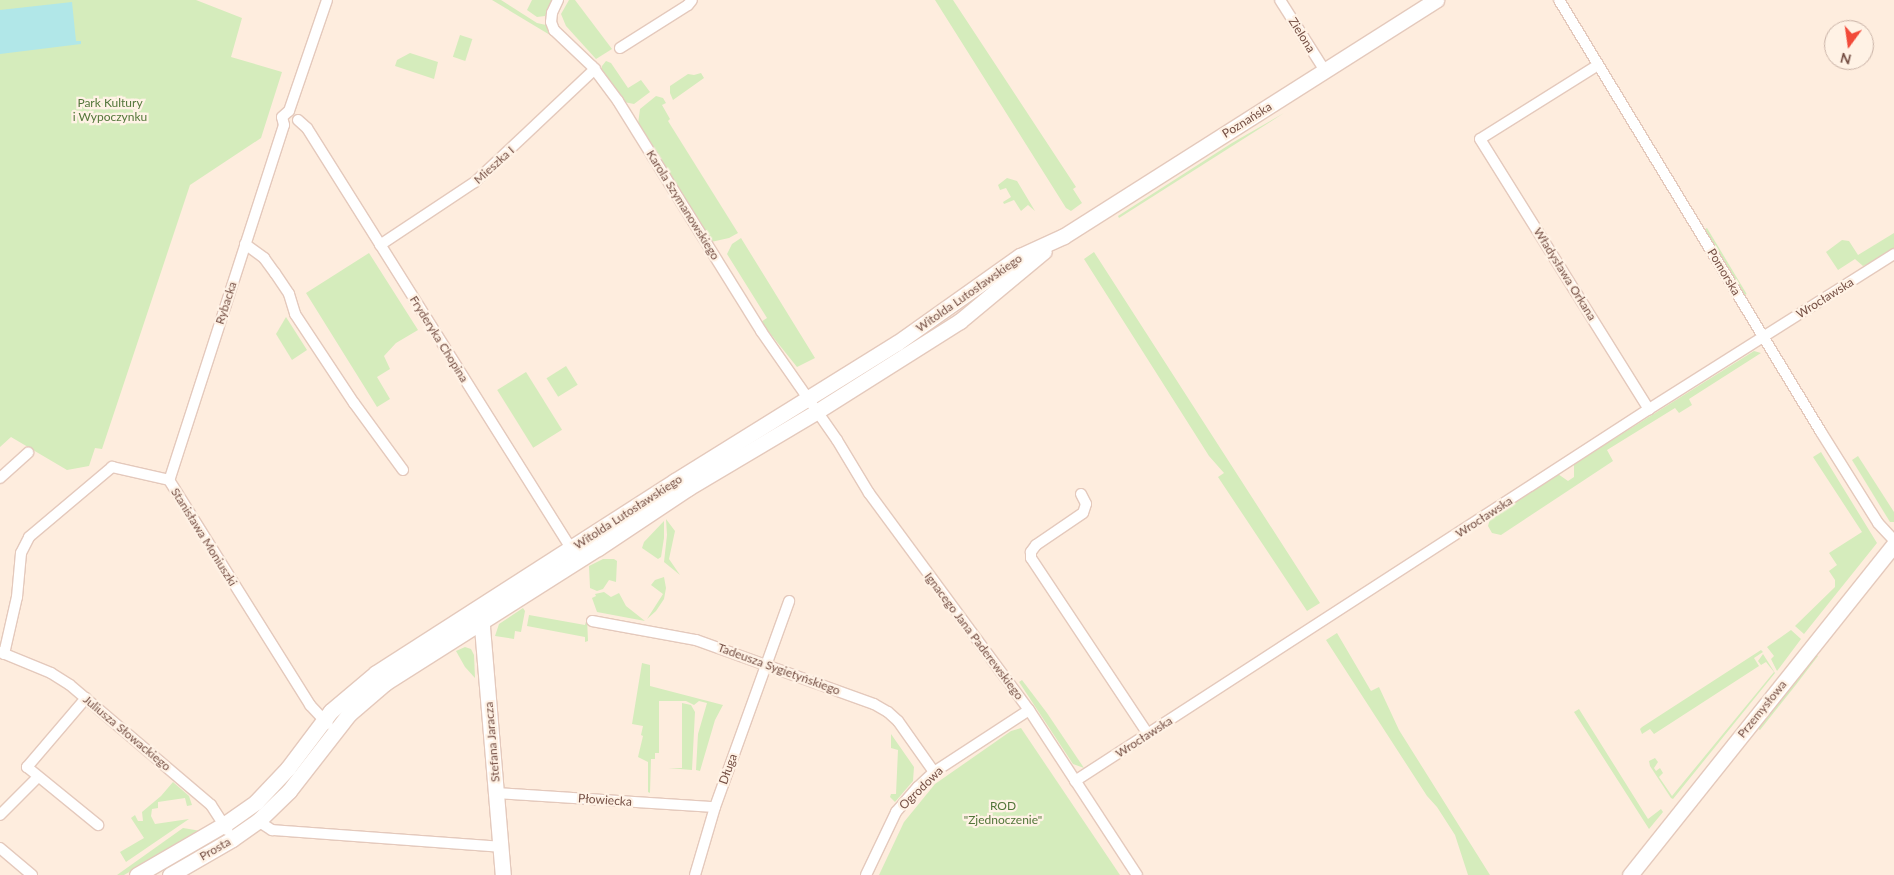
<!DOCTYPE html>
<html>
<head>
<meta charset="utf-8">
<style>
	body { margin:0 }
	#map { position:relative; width:1894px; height:875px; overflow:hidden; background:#feedde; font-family:Lato,sans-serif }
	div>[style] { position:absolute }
	.green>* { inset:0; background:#d5ecbc; transform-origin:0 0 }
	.water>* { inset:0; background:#b1e7e8 }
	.roads { filter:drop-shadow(1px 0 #e4c9bc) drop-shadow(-1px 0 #e4c9bc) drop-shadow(0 1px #e4c9bc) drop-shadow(0 -1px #e4c9bc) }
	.street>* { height:10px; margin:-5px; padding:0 5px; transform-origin:5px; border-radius:5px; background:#fff }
	.secondary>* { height:15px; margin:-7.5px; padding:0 7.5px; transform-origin:7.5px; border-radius:7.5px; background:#fff }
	span { translate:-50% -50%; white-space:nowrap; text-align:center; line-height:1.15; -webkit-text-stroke:4.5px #fff2e5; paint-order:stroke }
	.street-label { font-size:12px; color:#754f44 }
	.park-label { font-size:12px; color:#53763a }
	.north { position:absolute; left:1824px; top:20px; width:50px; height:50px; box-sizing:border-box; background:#fff2e5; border:1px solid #c8b1a5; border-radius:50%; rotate:194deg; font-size:14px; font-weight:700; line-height:20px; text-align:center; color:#754f44 }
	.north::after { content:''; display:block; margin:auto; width:18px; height:22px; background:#f24a39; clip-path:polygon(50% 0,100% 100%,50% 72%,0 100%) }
</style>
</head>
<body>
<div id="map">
	<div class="green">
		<i style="clip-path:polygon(0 0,196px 0,242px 18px,231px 57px,282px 72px,261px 138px,190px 185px,102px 449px,95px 448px,89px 466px,67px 470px,11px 437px,0 447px)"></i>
		<i style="clip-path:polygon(492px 0,501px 0,537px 23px,546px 25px,551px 32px,550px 35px)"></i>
		<i style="clip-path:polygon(532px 0,553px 0,545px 16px,537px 17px,527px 10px)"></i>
		<i style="clip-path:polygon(569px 0,575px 0,612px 49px,596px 59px,566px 26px,561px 14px)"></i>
		<i style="clip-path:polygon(935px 0,953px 0,1076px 187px,1073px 189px,1082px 203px,1071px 211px,1066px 208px)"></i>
		<i style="left:460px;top:35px;width:13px;height:23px;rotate:18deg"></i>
		<i style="clip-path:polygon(410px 53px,438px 62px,434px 79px,395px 66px,397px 60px)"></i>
		<i style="clip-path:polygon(606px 61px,611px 63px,628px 88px,641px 80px,650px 92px,634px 104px,624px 102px,602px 72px,602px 66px)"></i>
		<i style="clip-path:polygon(701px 73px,704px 78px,673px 100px,670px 93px,670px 86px,688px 74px,694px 75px)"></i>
		<i style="clip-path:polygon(656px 96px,663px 98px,666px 103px,662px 105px,670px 119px,668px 121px,738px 233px,729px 238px,711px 242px,638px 124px,640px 109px)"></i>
		<i style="clip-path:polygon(1284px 113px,1119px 218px,1118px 216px,1232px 143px)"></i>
		<i style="clip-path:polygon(1007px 178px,1017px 181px,1035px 211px,1028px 205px,1021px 211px,1014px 200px,1004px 204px,1003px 202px,1011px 197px,1006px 188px,1000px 190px,998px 185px)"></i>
		<i style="left:1707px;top:228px;width:77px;height:5px;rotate:59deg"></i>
		<i style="clip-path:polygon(1894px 233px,1894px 248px,1881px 259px,1863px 266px,1855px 259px,1838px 270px,1826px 252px,1842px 240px,1849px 241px,1858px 255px)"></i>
		<i style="clip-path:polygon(741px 238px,815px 358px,797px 367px,761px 322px,767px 318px,727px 254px,732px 244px)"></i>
		<i style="clip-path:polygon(1094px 252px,1320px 603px,1307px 611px,1218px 477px,1224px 473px,1209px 456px,1084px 259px)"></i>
		<i style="clip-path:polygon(369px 253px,418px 330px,396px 343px,384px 356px,390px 369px,377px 377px,390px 399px,377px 407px,306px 293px)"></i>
		<i style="clip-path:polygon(286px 317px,307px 350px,292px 360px,276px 334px)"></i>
		<i style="clip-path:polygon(1754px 351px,1761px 353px,1689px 399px,1692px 405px,1679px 413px,1675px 408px,1607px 450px,1613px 461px,1501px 535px,1492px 533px,1488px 526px,1490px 519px,1558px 474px,1568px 481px,1574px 477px,1574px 464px)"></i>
		<i style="left:566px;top:366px;width:22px;height:23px;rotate:58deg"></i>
		<i style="left:526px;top:372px;width:68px;height:34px;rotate:58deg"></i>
		<i style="clip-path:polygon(1821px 452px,1877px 543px,1804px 634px,1795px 626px,1835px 587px,1835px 580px,1829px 571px,1837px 565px,1829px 553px,1862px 532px,1813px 457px)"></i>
		<i style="clip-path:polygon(1858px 456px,1894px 512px,1894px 522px,1890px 522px,1852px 460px)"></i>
		<i style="clip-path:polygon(666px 519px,675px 531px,669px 559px,680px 575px,664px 562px,667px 535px)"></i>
		<i style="clip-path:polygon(664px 521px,664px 538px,661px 557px,658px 559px,642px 548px,644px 542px)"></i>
		<i style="clip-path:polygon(603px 559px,614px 559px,617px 561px,616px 582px,609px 580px,603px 589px,597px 591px,590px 588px,589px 566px)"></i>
		<i style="clip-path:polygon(664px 577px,666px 588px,664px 599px,656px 611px,647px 619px,663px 594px,651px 585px,655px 580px)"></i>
		<i style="clip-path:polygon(604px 592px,611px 597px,619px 593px,626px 606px,645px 621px,597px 612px,592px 598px,596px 596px,595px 594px)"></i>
		<i style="clip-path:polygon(523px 608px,525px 611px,521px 632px,515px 631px,514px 639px,495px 636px,499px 624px)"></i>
		<i style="clip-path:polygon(529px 615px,585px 625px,587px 618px,588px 641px,585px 642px,585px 637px,527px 626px)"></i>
		<i style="clip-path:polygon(1791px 630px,1801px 639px,1777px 671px,1771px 659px,1774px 656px,1767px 647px)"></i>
		<i style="clip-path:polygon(1337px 633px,1371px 691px,1379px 687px,1399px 730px,1490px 875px,1468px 875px,1455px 835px,1437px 807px,1427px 796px,1326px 640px)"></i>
		<i style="clip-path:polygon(465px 647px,471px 649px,474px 655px,475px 678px,465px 667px,456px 651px)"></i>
		<i style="clip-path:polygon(1761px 650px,1763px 652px,1754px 658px,1759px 666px,1654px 734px,1650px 729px,1642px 734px,1640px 729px,1642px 727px)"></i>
		<i style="clip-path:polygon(1763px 654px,1775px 673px,1673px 799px,1671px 798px,1650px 766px,1649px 761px,1655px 758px,1658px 762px,1654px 768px,1656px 771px,1660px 768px,1663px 773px,1659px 777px,1672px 796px,1774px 672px,1766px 662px,1761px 665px,1758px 661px)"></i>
		<i style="clip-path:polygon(1814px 654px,1818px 656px,1795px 686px,1760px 730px,1755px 727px)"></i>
		<i style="clip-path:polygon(642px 663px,650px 665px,650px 686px,723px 705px,715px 720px,700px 771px,696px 770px,698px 734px,707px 703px,699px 701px,694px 705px,686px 701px,659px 701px,659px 753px,655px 753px,655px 759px,651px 759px,650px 793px,648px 792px,648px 762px,638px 757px,643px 736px,641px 735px,643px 726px,632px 724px)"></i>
		<i style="clip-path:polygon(1022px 680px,1047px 713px,1084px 768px,1073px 764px,1019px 682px)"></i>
		<i style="clip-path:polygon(682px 703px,691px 705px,695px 712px,692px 770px,668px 768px,682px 768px)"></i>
		<i style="clip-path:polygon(1579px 709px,1648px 819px,1661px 809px,1663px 812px,1649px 829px,1574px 712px)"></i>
		<i style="clip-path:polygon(1021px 728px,1120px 875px,879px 875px,904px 822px,935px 784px,1011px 731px)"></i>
		<i style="clip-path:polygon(891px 734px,914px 767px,913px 781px,895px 802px,890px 797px,891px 794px,896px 794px,898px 750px,891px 748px)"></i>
		<i style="clip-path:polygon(173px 782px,189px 796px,192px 805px,187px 806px,185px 798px,158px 802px,158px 808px,152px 809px,151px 816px,155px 824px,189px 819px,126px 862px,120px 852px,144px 838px,131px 818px,135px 815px,138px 821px,143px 821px,142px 812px,161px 796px)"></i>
		<i style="clip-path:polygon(183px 828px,201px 831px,124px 875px,117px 875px)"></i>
	</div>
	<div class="water">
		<i style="clip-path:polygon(72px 2px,76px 41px,81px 41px,81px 44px,0 54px,0 10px)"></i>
	</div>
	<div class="roads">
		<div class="street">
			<i style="left:558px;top:0;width:14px;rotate:115deg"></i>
			<i style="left:552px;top:13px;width:9px;rotate:96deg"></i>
			<i style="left:551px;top:22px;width:9px;rotate:69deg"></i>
			<i style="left:554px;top:30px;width:52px;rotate:43.5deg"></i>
			<i style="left:592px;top:66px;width:44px;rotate:53.4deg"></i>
			<i style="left:618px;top:101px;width:271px;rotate:58.1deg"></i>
			<i style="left:761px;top:331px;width:133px;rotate:55.1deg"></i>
			<i style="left:837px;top:440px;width:62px;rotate:58.9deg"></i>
			<i style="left:869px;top:493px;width:270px;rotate:53.6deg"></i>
			<i style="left:1029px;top:710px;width:197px;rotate:56.8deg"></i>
			<i style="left:1280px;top:0;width:84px;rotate:57.6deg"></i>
			<i style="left:1559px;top:0;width:505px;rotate:58.76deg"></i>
			<i style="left:1821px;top:432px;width:107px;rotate:57.9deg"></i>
			<i style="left:1878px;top:523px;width:23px;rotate:47deg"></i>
			<i style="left:620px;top:48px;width:80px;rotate:-32.3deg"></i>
			<i style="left:688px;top:5px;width:6px;rotate:-51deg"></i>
			<i style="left:1598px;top:65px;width:139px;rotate:147.9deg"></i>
			<i style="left:1480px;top:139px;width:319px;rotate:58deg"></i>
			<i style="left:289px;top:111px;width:117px;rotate:-71.1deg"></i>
			<i style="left:298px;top:120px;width:12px;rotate:42deg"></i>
			<i style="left:307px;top:128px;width:502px;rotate:57.86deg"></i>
			<i style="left:284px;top:125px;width:373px;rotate:107.9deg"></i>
			<i style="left:169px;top:480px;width:266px;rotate:57.9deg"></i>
			<i style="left:310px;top:705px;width:26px;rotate:47deg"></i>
			<i style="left:284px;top:125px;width:8px;rotate:-104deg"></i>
			<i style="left:282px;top:117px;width:9px;rotate:-41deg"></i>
			<i style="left:245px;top:244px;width:24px;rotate:36deg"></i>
			<i style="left:264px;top:258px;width:19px;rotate:54deg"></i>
			<i style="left:275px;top:273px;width:25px;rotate:56deg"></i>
			<i style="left:289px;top:294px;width:21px;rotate:73deg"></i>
			<i style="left:295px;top:314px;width:107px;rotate:56.5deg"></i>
			<i style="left:354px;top:403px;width:83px;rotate:53.8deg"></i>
			<i style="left:380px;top:245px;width:114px;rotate:-33.6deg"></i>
			<i style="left:475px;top:182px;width:165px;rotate:-43.3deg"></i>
			<i style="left:0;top:478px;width:38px;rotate:-42deg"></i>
			<i style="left:1081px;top:494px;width:11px;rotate:63deg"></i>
			<i style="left:1086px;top:504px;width:9px;rotate:108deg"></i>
			<i style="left:1083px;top:513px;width:57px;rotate:145.8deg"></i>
			<i style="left:1036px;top:545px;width:9px;rotate:126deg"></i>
			<i style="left:1031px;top:552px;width:6px;rotate:90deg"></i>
			<i style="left:1031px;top:558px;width:211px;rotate:56.4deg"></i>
			<i style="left:592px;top:621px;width:106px;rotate:10.4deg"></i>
			<i style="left:696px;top:640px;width:189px;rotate:19.8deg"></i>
			<i style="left:874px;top:704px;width:16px;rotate:30deg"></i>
			<i style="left:888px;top:712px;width:13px;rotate:42deg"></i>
			<i style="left:898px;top:721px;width:62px;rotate:54.8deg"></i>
			<i style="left:0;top:652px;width:55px;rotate:22.4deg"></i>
			<i style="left:51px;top:673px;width:22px;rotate:32deg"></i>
			<i style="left:70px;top:685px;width:185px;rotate:40.4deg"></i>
			<i style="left:211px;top:805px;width:30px;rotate:57deg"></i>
			<i style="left:4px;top:654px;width:58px;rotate:-77.2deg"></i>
			<i style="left:17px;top:597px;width:44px;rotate:-84.8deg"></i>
			<i style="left:21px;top:553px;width:18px;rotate:-63deg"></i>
			<i style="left:29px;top:537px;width:109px;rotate:-40.1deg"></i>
			<i style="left:112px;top:467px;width:58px;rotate:12.8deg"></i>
			<i style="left:86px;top:698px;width:91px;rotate:130.5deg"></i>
			<i style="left:27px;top:767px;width:92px;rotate:39.2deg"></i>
			<i style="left:1075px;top:781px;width:684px;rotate:-32.95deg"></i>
			<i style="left:1649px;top:409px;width:290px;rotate:-32.3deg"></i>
			<i style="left:496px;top:793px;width:219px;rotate:3.7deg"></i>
			<i style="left:0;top:815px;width:54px;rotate:-45deg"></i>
			<i style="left:258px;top:821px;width:17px;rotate:33deg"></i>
			<i style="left:272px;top:830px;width:230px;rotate:4.2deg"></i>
			<i style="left:0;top:848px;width:42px;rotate:40.2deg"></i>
			<i style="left:695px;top:875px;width:71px;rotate:-73.6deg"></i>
			<i style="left:715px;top:807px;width:219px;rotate:-70.2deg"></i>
			<i style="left:866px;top:875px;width:70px;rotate:-64.5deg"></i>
			<i style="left:896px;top:812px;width:33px;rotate:-49deg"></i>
			<i style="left:918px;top:787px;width:22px;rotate:-43deg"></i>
			<i style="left:934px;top:772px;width:113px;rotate:-33.1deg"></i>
		</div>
		<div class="secondary">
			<i style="left:476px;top:617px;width:12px;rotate:59deg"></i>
			<i style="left:482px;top:627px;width:249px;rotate:85.2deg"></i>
			<i style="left:137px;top:875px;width:102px;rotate:-30.1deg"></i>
			<i style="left:225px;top:824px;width:38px;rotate:-35deg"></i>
			<i style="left:256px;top:802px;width:47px;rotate:-46.7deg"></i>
			<i style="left:288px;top:768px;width:71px;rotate:-53deg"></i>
			<i style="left:331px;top:711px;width:59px;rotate:-40.2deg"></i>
			<i style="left:376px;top:673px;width:355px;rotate:-32.7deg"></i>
			<i style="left:675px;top:481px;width:261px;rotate:-31.9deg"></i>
			<i style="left:897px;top:343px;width:151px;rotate:-35.3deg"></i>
			<i style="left:1020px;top:256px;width:48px;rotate:-24.4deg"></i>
			<i style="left:1064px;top:236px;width:441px;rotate:-32.4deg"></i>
			<i style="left:170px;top:875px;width:72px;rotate:-30.1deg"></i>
			<i style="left:232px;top:839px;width:32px;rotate:-35deg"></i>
			<i style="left:258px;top:821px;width:43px;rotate:-44.1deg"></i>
			<i style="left:289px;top:791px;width:98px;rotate:-52.1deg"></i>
			<i style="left:349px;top:714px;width:48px;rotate:-40.7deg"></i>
			<i style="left:385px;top:683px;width:252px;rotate:-32.4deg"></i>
			<i style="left:598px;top:548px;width:108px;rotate:-33.7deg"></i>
			<i style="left:688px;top:488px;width:149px;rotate:-30.7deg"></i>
			<i style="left:816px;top:412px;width:170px;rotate:-32.3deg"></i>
			<i style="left:960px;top:321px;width:109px;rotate:-39.8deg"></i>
			<i style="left:1630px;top:875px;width:423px;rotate:-51.4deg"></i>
		</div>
	</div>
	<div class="street-label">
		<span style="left:1302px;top:35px;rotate:58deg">Zielona</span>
		<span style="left:1247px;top:120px;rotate:-32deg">Poznańska</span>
		<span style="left:494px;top:165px;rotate:-42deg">Mieszka I</span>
		<span style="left:683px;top:205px;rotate:58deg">Karola Szymanowskiego</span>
		<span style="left:1724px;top:272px;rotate:59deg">Pomorska</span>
		<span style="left:1565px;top:274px;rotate:58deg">Władysława Orkana</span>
		<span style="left:969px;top:293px;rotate:-35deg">Witolda Lutosławskiego</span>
		<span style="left:1825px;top:298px;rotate:-32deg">Wrocławska</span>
		<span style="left:226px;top:303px;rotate:-72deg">Rybacka</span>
		<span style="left:439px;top:339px;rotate:58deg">Fryderyka Chopina</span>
		<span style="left:628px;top:512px;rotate:-33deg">Witolda Lutosławskiego</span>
		<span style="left:1484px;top:517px;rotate:-33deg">Wrocławska</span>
		<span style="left:204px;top:537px;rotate:58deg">Stanisława Moniuszki</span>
		<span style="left:974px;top:636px;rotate:53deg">Ignacego Jana Paderewskiego</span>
		<span style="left:779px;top:669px;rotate:20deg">Tadeusza Sygietyńskiego</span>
		<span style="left:1762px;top:709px;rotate:-51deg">Przemysłowa</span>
		<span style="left:127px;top:733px;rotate:40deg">Juliusza Słowackiego</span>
		<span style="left:1144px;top:737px;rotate:-33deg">Wrocławska</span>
		<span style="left:492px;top:742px;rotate:-95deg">Stefana Jaracza</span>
		<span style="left:728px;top:769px;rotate:-70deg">Długa</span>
		<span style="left:921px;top:788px;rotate:-44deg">Ogrodowa</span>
		<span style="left:605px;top:800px;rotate:4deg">Płowiecka</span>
		<span style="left:215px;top:849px;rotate:-30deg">Prosta</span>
	</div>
	<div class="park-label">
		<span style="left:110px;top:110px">Park Kultury<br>i Wypoczynku</span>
		<span style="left:1003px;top:813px">ROD<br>"Zjednoczenie"</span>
	</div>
	<div class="north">N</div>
</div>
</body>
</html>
